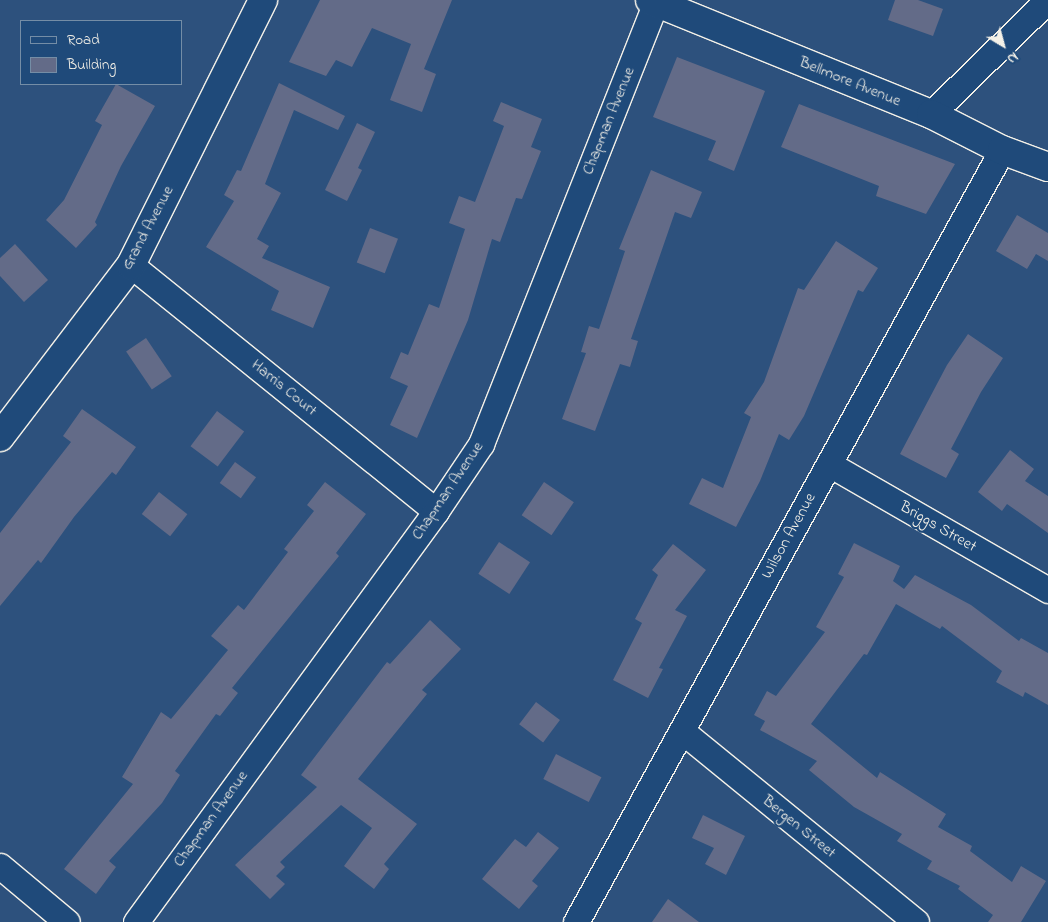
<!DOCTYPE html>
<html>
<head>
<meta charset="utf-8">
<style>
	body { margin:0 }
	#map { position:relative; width:1048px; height:922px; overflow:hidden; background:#2d517d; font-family:"Indie Flower",sans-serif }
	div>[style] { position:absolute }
	.building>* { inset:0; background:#636b88; transform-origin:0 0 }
	.roads { filter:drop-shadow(1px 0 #f4f1e8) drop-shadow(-1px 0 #f4f1e8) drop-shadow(0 1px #f4f1e8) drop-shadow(0 -1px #f4f1e8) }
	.street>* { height:25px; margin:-12.5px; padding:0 12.5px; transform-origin:12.5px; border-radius:12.5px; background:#1f4a7a }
	.secondary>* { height:28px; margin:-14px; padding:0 14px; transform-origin:14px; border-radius:14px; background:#1f4a7a }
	span { translate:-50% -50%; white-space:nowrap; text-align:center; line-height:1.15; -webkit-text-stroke:4.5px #1f4a7a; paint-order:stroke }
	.street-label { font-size:16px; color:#f4f1e8 }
	.legend { position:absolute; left:20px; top:20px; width:162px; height:65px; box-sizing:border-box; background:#1f4a7a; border:1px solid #748da6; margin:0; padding:6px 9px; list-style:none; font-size:15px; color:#f4f1e8 }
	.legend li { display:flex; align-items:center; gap:10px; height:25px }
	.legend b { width:25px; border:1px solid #748da6 }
	.north { position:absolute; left:978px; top:20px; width:50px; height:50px; -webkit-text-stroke:4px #1f4a7a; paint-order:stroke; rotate:143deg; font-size:14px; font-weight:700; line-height:20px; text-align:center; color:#f4f1e8 }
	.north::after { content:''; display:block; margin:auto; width:18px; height:22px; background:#f4f1e8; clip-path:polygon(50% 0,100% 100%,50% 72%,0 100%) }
</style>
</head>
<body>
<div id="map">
	<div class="building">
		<i style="clip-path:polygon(320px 0,452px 0,424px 69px,436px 74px,422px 112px,390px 100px,411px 44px,372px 28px,352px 67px,336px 60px,326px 76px,289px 62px)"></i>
		<i style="clip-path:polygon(895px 0,918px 0,943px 9px,933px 36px,888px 20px)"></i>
		<i style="clip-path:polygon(677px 57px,765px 91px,734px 171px,708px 160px,716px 141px,653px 117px)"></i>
		<i style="clip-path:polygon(279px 83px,345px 116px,338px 130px,294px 110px,265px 184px,281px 193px,257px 239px,269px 246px,262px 258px,330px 287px,313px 328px,271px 310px,279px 291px,206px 247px,234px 201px,224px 195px,237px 170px,241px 171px)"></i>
		<i style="clip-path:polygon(116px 84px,155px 106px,121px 166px,95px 222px,97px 225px,76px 248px,46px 220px,64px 200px,102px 125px,95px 121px)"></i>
		<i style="clip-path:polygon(501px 102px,542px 119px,531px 147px,541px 151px,522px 199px,516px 198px,500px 242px,492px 239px,468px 320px,417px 438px,390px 425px,408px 386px,390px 378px,401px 352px,408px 355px,429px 304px,439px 308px,465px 229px,449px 223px,459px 196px,475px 202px,504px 126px,493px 121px)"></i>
		<i style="clip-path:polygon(799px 104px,955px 164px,926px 214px,876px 196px,879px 186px,781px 147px)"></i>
		<i style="clip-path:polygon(357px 123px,375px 132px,358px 168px,362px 170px,347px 201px,325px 190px)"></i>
		<i style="clip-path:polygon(651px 170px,702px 192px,691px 218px,675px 212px,631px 339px,638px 341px,630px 367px,620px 364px,595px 431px,562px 419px,586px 353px,581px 352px,589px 326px,599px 329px,625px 251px,619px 249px)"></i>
		<i style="clip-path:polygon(1017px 215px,1048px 233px,1048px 261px,1036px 254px,1027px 269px,996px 251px)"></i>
		<i style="left:370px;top:228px;width:30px;height:37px;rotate:21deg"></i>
		<i style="clip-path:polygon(836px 241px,878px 268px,863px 292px,858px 290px,804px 416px,789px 440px,779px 434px,760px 481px,736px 527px,689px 504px,702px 478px,723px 488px,751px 417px,744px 413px,764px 382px,798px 288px,804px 290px)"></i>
		<i style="clip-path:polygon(15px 244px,48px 280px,24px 302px,0 276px,0 258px)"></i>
		<i style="clip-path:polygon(968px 334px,1003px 358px,981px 392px,951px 449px,959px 454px,946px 478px,900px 454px,947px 365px)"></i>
		<i style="left:146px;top:338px;width:46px;height:24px;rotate:56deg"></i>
		<i style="clip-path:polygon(82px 409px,136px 447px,116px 475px,112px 472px,74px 517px,41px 563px,38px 560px,0 606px,0 533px,71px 442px,63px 436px)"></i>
		<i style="left:217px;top:411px;width:34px;height:44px;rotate:37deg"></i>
		<i style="clip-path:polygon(1010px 450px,1034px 469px,1025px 481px,1048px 496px,1048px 533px,1007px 504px,1002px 511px,978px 492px)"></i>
		<i style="left:235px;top:462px;width:26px;height:26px;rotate:36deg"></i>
		<i style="clip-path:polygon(325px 482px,366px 514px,336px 553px,339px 556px,232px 688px,238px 693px,220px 716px,216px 714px,175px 771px,180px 775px,162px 803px,109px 861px,116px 867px,96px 894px,64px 869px,133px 784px,122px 777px,161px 712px,171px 719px,228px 650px,211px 636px,238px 605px,244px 610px,288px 552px,284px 549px,314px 511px,307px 505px)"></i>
		<i style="left:544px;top:482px;width:36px;height:40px;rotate:34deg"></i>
		<i style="left:159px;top:492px;width:36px;height:28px;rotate:38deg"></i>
		<i style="left:499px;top:542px;width:37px;height:38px;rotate:33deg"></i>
		<i style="clip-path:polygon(854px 543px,900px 566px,893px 581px,904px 589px,915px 575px,971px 605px,1019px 641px,1021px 638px,1048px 653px,1048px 705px,1025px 692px,1023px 697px,996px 682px,1002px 671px,942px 626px,940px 629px,896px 604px,867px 655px,864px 654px,811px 724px,877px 778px,880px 772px,946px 814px,938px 827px,972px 846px,970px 851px,1012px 882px,1021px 866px,1046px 881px,1021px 922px,988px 922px,993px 915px,958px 889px,960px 886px,927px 869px,932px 861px,897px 841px,902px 834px,854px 807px,809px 770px,817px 761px,760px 730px,765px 721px,754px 715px,767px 691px,776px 696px,825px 632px,816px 627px,844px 577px,838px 574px)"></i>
		<i style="clip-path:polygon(673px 544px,706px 570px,675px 610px,687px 616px,659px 668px,663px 669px,648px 698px,613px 680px,642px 623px,635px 619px,658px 575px,652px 570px)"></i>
		<i style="clip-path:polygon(430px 620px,461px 649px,422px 690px,427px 694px,358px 779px,417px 824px,384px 864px,389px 869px,374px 889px,344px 866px,372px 828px,341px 805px,280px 862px,285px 867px,276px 876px,285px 884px,270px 899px,235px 865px,317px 787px,301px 775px,387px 662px,390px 664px)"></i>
		<i style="left:536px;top:702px;width:30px;height:28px;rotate:37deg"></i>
		<i style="left:556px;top:754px;width:51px;height:28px;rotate:27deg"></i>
		<i style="clip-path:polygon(703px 815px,745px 836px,726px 875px,705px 864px,714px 848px,692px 838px)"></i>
		<i style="clip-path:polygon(538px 832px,559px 848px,532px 881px,538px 886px,519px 909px,482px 879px,515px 839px,526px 847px)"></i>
		<i style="clip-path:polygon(668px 899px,699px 922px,652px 922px)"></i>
	</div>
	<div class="roads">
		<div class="street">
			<i style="left:931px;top:114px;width:163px;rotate:-44.3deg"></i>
			<i style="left:131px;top:265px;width:392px;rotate:38.9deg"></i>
			<i style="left:829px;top:464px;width:253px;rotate:29.9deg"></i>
			<i style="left:682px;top:731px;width:302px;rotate:39.2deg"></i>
			<i style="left:0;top:866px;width:87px;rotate:39.9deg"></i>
			<i style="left:136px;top:922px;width:509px;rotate:-53.87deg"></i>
			<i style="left:436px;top:511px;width:81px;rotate:-56.1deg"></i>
			<i style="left:481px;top:444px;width:474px;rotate:-68.4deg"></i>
			<i style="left:576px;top:922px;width:882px;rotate:-61.11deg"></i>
		</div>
		<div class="secondary">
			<i style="left:650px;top:0;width:303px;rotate:22.1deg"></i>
			<i style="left:931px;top:114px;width:80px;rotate:26.9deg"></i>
			<i style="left:1002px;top:150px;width:49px;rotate:20.3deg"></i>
			<i style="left:0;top:437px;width:216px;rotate:-52.7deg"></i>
			<i style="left:131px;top:265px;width:296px;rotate:-63.5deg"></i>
		</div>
	</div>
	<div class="street-label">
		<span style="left:850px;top:82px;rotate:22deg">Bellmore Avenue</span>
		<span style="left:609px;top:121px;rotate:-68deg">Chapman Avenue</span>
		<span style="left:148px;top:228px;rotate:-62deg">Grand Avenue</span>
		<span style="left:284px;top:388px;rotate:39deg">Harris Court</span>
		<span style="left:448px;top:491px;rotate:-56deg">Chapman Avenue</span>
		<span style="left:938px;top:527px;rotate:30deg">Briggs Street</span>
		<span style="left:789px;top:536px;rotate:-61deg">Wilson Avenue</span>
		<span style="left:211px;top:819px;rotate:-54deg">Chapman Avenue</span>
		<span style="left:799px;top:827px;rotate:39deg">Bergen Street</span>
	</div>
	<ul class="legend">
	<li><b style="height:6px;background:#1f4a7a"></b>Road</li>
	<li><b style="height:14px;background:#636b88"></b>Building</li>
	</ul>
	<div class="north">N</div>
</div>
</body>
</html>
